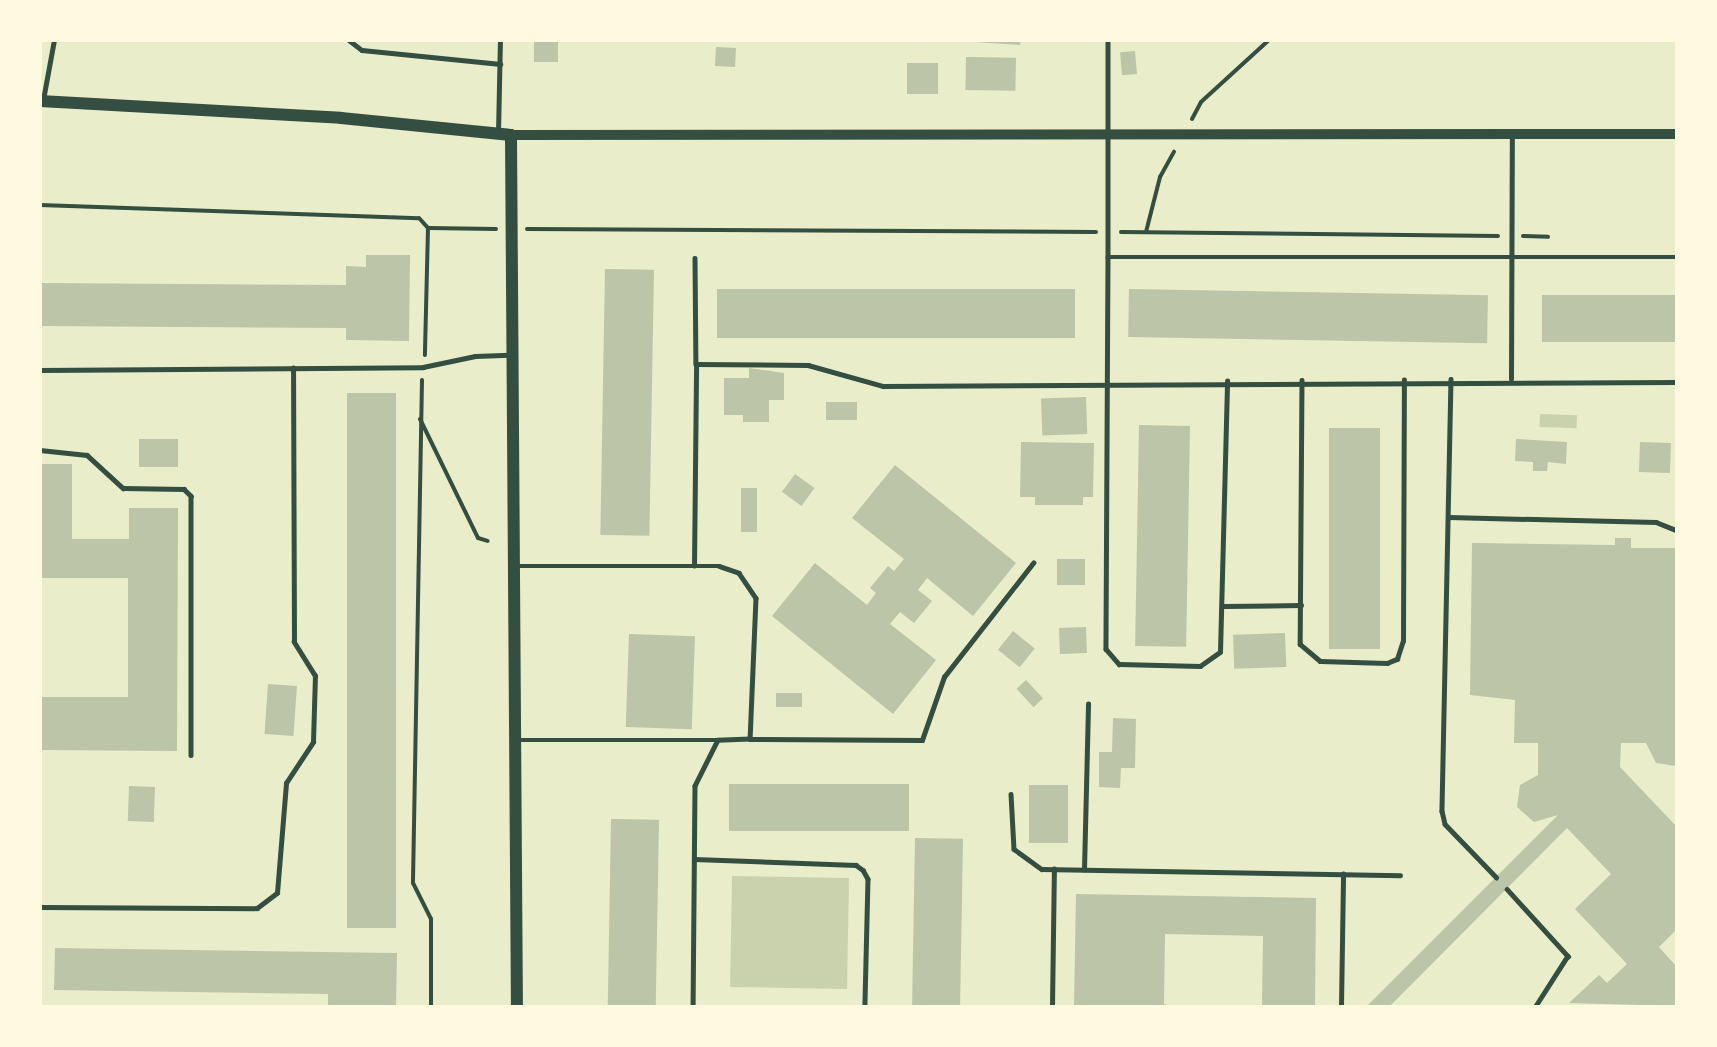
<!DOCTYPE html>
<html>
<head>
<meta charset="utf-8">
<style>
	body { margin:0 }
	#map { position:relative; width:1717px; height:1047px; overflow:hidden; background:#e9edc9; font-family:"Sofia Sans Condensed",sans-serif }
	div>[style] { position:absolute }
	.green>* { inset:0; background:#cad2ad; transform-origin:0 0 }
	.building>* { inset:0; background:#bcc5a7; transform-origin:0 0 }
	.path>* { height:4px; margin:-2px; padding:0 2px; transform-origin:2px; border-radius:2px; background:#344e41 }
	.service>* { height:4.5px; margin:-2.25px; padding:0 2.25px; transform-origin:2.25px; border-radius:2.25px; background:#344e41 }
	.tertiary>* { height:10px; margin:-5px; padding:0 5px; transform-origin:5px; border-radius:5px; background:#344e41 }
	.secondary>* { height:12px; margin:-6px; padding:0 6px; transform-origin:6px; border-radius:6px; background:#344e41 }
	span { translate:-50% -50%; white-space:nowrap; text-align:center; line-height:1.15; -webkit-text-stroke:4.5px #fefae0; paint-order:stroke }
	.frame { position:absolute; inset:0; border:42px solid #fefae0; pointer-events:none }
</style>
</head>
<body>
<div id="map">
	<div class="green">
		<i style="left:1540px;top:414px;width:37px;height:13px;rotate:2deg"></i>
		<i style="left:732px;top:876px;width:117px;height:111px;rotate:1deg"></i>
	</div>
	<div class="building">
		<i style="left:534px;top:40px;width:24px;height:22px"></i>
		<i style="clip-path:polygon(941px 40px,1021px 40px,1020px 45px)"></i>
		<i style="left:716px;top:47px;width:20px;height:19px;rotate:3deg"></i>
		<i style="left:1135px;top:51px;width:23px;height:15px;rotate:85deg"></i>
		<i style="left:966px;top:57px;width:50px;height:33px;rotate:1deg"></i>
		<i style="left:907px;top:63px;width:31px;height:31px"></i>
		<i style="clip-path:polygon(366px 255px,410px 255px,409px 341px,346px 340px,346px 328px,40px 326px,40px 283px,346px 285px,346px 266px,366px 267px)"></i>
		<i style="left:605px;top:269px;width:49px;height:266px;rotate:1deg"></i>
		<i style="left:1075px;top:289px;width:49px;height:358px;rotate:90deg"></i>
		<i style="left:1129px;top:289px;width:359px;height:48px;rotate:1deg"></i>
		<i style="left:1542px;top:295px;width:134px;height:47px"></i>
		<i style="clip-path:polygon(749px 368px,784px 373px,784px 400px,769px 400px,769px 422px,743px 422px,743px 415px,724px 415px,724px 378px,749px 378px)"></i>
		<i style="left:347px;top:393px;width:49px;height:535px"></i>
		<i style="left:1086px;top:397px;width:37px;height:45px;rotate:88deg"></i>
		<i style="left:826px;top:402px;width:31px;height:18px"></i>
		<i style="left:1139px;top:425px;width:51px;height:221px;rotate:1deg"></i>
		<i style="left:1329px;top:428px;width:51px;height:221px"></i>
		<i style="left:139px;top:439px;width:39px;height:28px"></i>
		<i style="clip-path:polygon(1516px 439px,1567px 442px,1566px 464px,1548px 462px,1547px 471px,1533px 471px,1533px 462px,1515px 461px)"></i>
		<i style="clip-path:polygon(1021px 442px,1094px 443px,1093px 497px,1083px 497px,1083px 505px,1035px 505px,1035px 497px,1020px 497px)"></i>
		<i style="left:1640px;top:442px;width:31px;height:30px;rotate:2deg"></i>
		<i style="clip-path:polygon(40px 464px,72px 464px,72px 539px,129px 539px,129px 508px,178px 508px,177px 751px,40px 750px,40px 697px,128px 697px,128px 578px,40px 578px)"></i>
		<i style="clip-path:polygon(895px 465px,1016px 563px,973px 616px,927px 578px,918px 590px,932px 601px,914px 623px,900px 612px,890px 624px,936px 660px,893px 714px,772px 616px,815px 563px,867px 605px,876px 593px,870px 588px,888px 566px,894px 571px,904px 559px,852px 518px)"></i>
		<i style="left:795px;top:474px;width:24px;height:22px;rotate:36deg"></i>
		<i style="left:741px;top:488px;width:16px;height:44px"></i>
		<i style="clip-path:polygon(1615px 538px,1631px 538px,1631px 548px,1676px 548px,1676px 766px,1656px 763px,1646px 743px,1621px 743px,1620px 767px,1676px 826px,1676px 930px,1659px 947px,1676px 966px,1676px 1006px,1569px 1003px,1599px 975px,1607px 983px,1627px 964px,1575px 909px,1611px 874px,1567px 828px,1390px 1006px,1367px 1006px,1558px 815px,1534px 822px,1517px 807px,1520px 785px,1538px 775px,1538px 743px,1514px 743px,1515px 700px,1470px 695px,1472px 543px,1615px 545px)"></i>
		<i style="left:1085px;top:559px;width:26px;height:28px;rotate:90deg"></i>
		<i style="left:1086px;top:627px;width:26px;height:27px;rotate:88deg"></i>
		<i style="left:1013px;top:631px;width:28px;height:24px;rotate:39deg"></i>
		<i style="left:1285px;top:633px;width:34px;height:52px;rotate:88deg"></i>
		<i style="left:629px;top:634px;width:66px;height:93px;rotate:2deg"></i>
		<i style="left:1026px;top:680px;width:25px;height:13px;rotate:47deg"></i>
		<i style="left:268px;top:684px;width:29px;height:50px;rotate:4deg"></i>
		<i style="left:776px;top:693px;width:26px;height:14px"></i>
		<i style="clip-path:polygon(1113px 718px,1136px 719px,1135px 768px,1121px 768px,1120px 788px,1099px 787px,1099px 752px,1112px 752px)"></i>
		<i style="left:729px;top:784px;width:180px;height:47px"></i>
		<i style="left:1029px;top:785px;width:39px;height:58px"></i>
		<i style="left:129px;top:786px;width:26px;height:35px;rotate:2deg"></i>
		<i style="left:611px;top:819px;width:48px;height:187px;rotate:1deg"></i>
		<i style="left:915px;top:838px;width:48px;height:168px;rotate:1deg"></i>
		<i style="clip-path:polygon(1076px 894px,1316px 898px,1315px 1006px,1262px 1006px,1263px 936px,1165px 934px,1164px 1004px,1171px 1006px,1074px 1006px)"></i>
		<i style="clip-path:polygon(55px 948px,397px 953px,396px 1006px,328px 1006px,328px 994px,54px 990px)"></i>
	</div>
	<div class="path">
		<i style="left:1192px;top:119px;width:19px;rotate:-62deg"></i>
		<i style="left:1201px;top:102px;width:92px;rotate:-42.4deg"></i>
		<i style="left:40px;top:205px;width:379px;rotate:2deg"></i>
		<i style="left:419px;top:218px;width:13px;rotate:48deg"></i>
		<i style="left:428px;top:228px;width:127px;rotate:91.4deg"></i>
		<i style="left:428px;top:228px;width:68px;rotate:0.8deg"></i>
		<i style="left:527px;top:229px;width:569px;rotate:0.3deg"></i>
		<i style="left:1121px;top:232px;width:377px;rotate:0.6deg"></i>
		<i style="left:1146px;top:232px;width:57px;rotate:-75.7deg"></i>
		<i style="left:1160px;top:177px;width:29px;rotate:-61deg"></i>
		<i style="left:1523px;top:236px;width:25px;rotate:2deg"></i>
		<i style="left:422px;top:380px;width:503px;rotate:91.03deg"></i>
		<i style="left:413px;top:883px;width:40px;rotate:63.4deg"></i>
		<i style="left:431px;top:919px;width:87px;rotate:90deg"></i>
		<i style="left:420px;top:419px;width:132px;rotate:64deg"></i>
		<i style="left:478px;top:538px;width:10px;rotate:17deg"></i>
	</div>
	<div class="service">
		<i style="left:349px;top:40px;width:16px;rotate:38deg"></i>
		<i style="left:362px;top:50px;width:139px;rotate:5.8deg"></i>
		<i style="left:1108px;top:40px;width:217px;rotate:90deg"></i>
		<i style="left:1108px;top:257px;width:568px"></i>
		<i style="left:43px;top:100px;width:61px;rotate:-79.6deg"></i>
		<i style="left:498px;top:133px;width:93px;rotate:-88.8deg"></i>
		<i style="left:1108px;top:257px;width:392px;rotate:90.3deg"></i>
		<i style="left:1106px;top:649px;width:20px;rotate:49deg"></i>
		<i style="left:1119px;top:664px;width:81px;rotate:1.4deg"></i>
		<i style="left:1200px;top:666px;width:24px;rotate:-35deg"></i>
		<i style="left:1220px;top:652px;width:271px;rotate:-88.5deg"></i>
		<i style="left:695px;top:258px;width:106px;rotate:89.5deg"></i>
		<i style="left:40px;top:370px;width:383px;rotate:-0.4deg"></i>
		<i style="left:423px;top:367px;width:53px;rotate:-11.9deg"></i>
		<i style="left:475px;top:356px;width:35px;rotate:-2deg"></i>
		<i style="left:1451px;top:379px;width:432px;rotate:91.2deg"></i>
		<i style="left:1442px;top:811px;width:13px;rotate:77deg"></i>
		<i style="left:1445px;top:824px;width:74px;rotate:46.1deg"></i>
		<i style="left:1511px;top:379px;width:244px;rotate:-89.8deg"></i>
		<i style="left:1302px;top:380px;width:264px;rotate:90.4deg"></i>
		<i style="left:1300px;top:644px;width:26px;rotate:40deg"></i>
		<i style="left:1320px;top:661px;width:67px;rotate:1.7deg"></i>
		<i style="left:1387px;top:663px;width:11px;rotate:-22deg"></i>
		<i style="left:1397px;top:659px;width:19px;rotate:-72deg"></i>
		<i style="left:1403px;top:641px;width:261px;rotate:-89.8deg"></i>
		<i style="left:40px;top:450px;width:47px;rotate:6.1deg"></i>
		<i style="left:87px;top:455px;width:49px;rotate:42.5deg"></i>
		<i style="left:123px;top:488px;width:61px;rotate:0.9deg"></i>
		<i style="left:184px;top:489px;width:10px;rotate:45deg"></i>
		<i style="left:191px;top:496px;width:259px;rotate:90deg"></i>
		<i style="left:1449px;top:517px;width:207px;rotate:1.4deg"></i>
		<i style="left:1656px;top:522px;width:22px;rotate:22deg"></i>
		<i style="left:516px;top:566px;width:203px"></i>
		<i style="left:719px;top:566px;width:21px;rotate:19deg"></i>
		<i style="left:739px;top:573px;width:30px;rotate:56deg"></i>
		<i style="left:756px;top:598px;width:141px;rotate:92.4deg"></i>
		<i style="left:750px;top:739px;width:32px;rotate:178deg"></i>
		<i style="left:718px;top:740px;width:51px;rotate:116.6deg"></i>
		<i style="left:695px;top:786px;width:220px;rotate:90.5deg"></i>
		<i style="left:694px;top:566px;width:202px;rotate:-89.4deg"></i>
		<i style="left:696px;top:364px;width:112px;rotate:0.5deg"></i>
		<i style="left:808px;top:365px;width:78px;rotate:15.6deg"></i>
		<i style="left:883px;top:386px;width:793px;rotate:-0.29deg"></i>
		<i style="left:1224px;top:606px;width:77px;rotate:-0.7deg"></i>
		<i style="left:750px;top:739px;width:172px;rotate:0.3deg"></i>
		<i style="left:922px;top:740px;width:67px;rotate:-70.8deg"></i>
		<i style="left:944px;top:677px;width:145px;rotate:-52deg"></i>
		<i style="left:518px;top:740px;width:200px"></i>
		<i style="left:1011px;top:794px;width:55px;rotate:86.9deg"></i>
		<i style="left:1014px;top:849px;width:34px;rotate:36deg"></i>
		<i style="left:1042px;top:869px;width:358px;rotate:1deg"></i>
		<i style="left:694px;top:859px;width:162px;rotate:2.1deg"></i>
		<i style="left:856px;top:865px;width:9px;rotate:36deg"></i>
		<i style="left:863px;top:870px;width:10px;rotate:61deg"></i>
		<i style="left:868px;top:879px;width:127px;rotate:91.4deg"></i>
		<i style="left:1084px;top:870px;width:166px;rotate:-88.6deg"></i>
		<i style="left:1507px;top:889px;width:91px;rotate:47.7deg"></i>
		<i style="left:1568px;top:956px;width:59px;rotate:122.6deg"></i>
		<i style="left:40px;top:907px;width:217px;rotate:0.3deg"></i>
		<i style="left:257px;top:908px;width:25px;rotate:-37deg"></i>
		<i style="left:277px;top:893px;width:110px;rotate:-85.3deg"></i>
		<i style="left:286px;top:783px;width:49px;rotate:-56.6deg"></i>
		<i style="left:313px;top:742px;width:66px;rotate:-88.3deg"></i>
		<i style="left:315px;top:676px;width:40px;rotate:-122deg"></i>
		<i style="left:294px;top:642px;width:274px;rotate:-90.2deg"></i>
		<i style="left:1052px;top:1006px;width:137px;rotate:-89.2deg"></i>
		<i style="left:1341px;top:1006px;width:132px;rotate:-89.1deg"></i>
	</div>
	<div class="tertiary">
		<i style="left:511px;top:135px;width:1165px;rotate:-0.05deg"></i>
	</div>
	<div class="secondary">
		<i style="left:40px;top:101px;width:301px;rotate:3.2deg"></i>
		<i style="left:341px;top:118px;width:171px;rotate:5.7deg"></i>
		<i style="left:511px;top:135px;width:871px;rotate:89.61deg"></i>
	</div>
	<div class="frame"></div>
</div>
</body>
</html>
